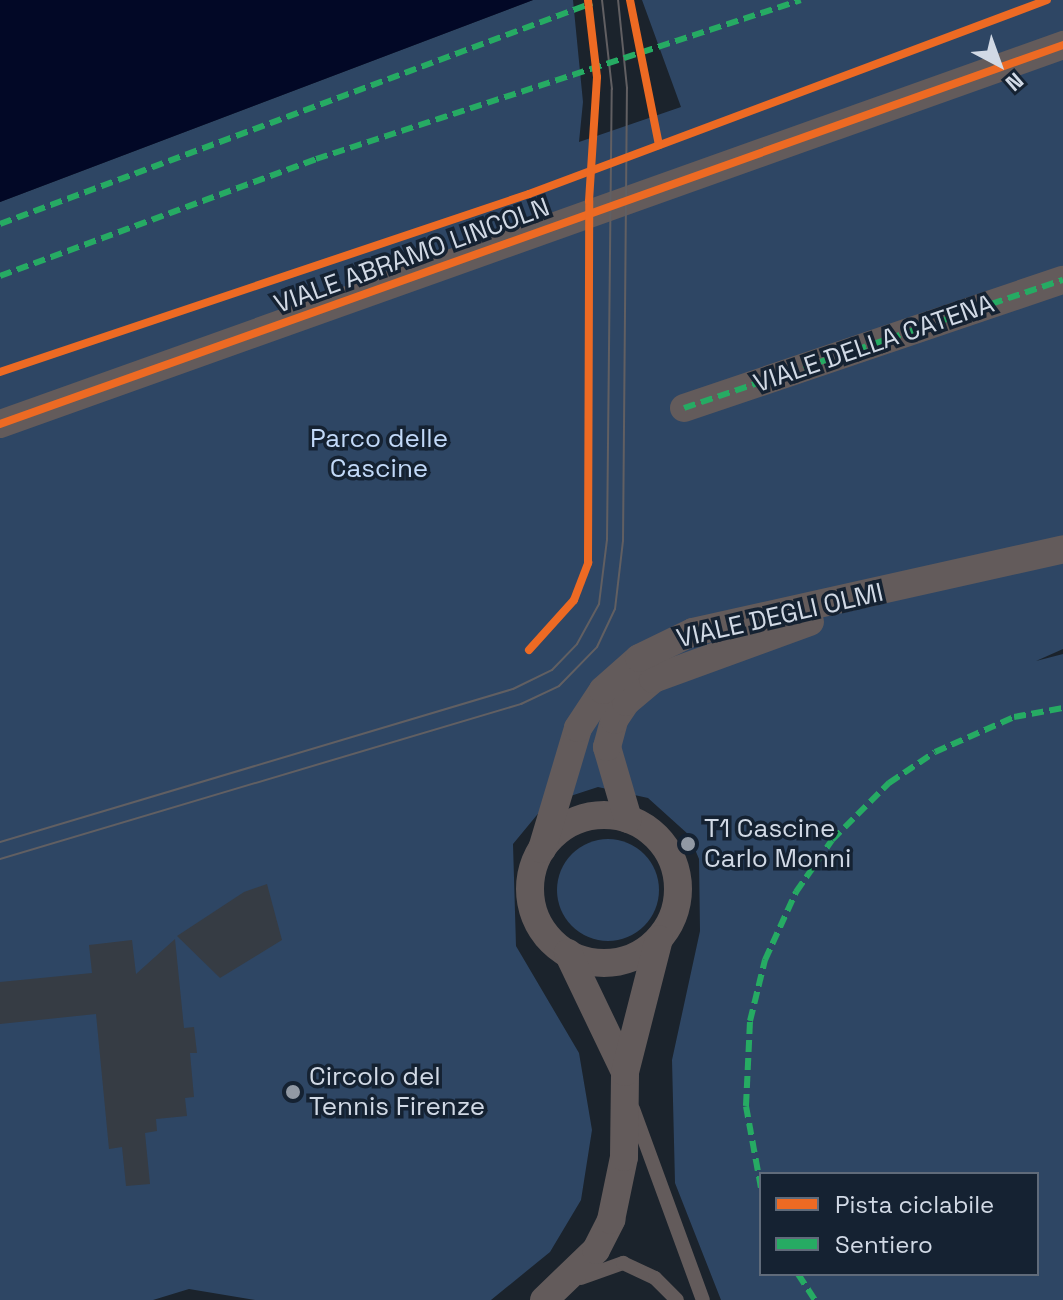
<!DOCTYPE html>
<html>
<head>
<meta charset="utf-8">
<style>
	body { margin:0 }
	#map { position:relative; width:1063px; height:1300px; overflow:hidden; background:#1b232c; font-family:"Space Grotesk",sans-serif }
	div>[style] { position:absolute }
	.green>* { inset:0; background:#2e4664 }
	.round { border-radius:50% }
	.water>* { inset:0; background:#020826 }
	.building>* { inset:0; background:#363c44 }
	.lane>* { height:14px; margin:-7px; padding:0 7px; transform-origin:7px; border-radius:7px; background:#635b5b }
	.street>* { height:28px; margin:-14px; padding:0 14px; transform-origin:14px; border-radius:14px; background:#635b5b }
	.street>.ring { margin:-14px; padding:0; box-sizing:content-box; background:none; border:28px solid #635b5b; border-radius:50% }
	.tram>* { height:2px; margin:-1px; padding:0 1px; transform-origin:1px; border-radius:1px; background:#615f62 }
	.quiet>* { height:6px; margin-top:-3px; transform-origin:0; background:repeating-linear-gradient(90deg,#26ab63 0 12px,transparent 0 18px) }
	.cycleway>* { height:8px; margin:-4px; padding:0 4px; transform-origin:4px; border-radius:4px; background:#ed6a23 }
	.dots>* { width:22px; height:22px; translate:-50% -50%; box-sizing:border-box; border:4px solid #152232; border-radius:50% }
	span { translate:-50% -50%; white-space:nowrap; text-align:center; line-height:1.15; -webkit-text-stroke:7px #152232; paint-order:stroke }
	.street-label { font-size:26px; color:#d1d9e5 }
	.park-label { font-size:26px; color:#c2d9f8 }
	.poi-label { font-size:26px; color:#d1d9e5 }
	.left { translate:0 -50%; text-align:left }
	.legend { position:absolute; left:759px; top:1172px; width:280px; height:104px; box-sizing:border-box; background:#152232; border:2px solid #606b7a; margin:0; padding:10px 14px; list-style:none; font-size:24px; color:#d1d9e5 }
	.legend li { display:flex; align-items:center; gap:16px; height:40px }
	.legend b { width:40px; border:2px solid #606b7a }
	.north { position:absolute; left:959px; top:24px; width:80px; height:80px; -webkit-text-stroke:6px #152232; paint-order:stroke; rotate:139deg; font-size:22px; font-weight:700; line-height:32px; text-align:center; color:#d1d9e5 }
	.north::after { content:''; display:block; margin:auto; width:28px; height:36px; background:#d1d9e5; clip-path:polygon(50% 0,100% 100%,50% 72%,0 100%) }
</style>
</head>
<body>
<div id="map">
	<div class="green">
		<i style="clip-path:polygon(evenodd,533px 0,573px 0,583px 102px,579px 142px,681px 107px,642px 0,1063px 0,1063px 649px,1036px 661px,1063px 654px,1063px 1300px,721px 1300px,675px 1183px,672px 1060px,700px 931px,699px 859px,689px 835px,648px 798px,598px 787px,546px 804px,513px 844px,516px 946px,579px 1053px,592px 1130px,581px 1200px,550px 1252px,491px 1300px,255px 1300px,189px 1289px,153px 1300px,0 1300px,0 202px,533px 0,761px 1174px,1037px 1174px,1037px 1274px,761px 1274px,761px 1174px)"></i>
		<i class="round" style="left:557px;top:839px;width:102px;height:102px"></i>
	</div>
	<div class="water">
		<i style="clip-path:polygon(0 0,533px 0,0 202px)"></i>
	</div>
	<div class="building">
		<i style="clip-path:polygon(267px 884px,282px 940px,220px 978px,177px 936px,244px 892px)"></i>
		<i style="clip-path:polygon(175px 939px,184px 1028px,194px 1027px,197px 1053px,190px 1053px,194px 1097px,185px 1098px,187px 1116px,156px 1119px,157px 1131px,145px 1133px,150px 1184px,126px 1186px,122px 1147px,109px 1149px,96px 1014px,0 1024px,0 982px,92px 973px,89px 945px,132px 940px,136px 974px)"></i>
	</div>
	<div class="lane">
		<i style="left:633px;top:1109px;width:203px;rotate:69.9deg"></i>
		<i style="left:581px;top:1278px;width:45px;rotate:-19.7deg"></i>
		<i style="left:623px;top:1263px;width:35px;rotate:25deg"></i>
		<i style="left:655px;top:1278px;width:31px;rotate:45deg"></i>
	</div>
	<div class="street">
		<i style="left:684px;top:408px;width:400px;rotate:-18.7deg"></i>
		<i style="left:0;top:424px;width:1129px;rotate:-19.62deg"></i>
		<i class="ring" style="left:530px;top:815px;width:120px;height:120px"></i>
		<i style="left:628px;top:819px;width:75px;rotate:-106.3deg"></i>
		<i style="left:607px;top:747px;width:28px;rotate:-75deg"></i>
		<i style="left:614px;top:720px;width:22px;rotate:-56deg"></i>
		<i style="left:626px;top:702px;width:35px;rotate:-40deg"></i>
		<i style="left:653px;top:679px;width:167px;rotate:-20deg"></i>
		<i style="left:542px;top:849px;width:126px;rotate:-73.4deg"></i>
		<i style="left:578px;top:728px;width:45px;rotate:-56.7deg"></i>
		<i style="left:603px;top:690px;width:48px;rotate:-41.6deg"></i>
		<i style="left:639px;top:658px;width:60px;rotate:-25.7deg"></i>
		<i style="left:693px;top:632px;width:379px;rotate:-12.6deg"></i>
		<i style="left:568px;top:953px;width:132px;rotate:64.4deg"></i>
		<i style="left:544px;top:1300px;width:72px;rotate:-43.9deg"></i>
		<i style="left:596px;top:1250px;width:34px;rotate:-63deg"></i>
		<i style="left:611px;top:1220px;width:64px;rotate:-78.3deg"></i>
		<i style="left:624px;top:1157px;width:85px;rotate:-89.3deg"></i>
		<i style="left:625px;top:1072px;width:137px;rotate:-75.7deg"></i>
	</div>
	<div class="tram">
		<i style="left:0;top:842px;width:535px;rotate:-16.61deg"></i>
		<i style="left:513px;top:689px;width:43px;rotate:-26deg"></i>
		<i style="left:552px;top:670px;width:36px;rotate:-46deg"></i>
		<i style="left:577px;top:644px;width:46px;rotate:-61.2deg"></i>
		<i style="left:599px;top:604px;width:64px;rotate:-82.9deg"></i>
		<i style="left:607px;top:540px;width:451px;rotate:-89.4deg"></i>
		<i style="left:612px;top:89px;width:90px;rotate:-96.4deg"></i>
		<i style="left:0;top:859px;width:544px;rotate:-16.57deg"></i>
		<i style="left:521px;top:704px;width:42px;rotate:-25.3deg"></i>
		<i style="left:559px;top:686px;width:54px;rotate:-45.7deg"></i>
		<i style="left:597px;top:647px;width:42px;rotate:-64.7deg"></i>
		<i style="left:615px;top:609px;width:68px;rotate:-83.3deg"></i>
		<i style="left:623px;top:541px;width:453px;rotate:-89.5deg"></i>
		<i style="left:627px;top:88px;width:88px;rotate:-95.8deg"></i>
	</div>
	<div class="quiet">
		<i style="left:0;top:224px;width:632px;rotate:-20.47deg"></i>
		<i style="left:0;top:276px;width:337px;rotate:-20.3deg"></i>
		<i style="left:316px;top:159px;width:510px;rotate:-18.15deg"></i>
		<i style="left:684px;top:408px;width:400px;rotate:-18.7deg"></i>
		<i style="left:761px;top:1188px;width:83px;rotate:-100.4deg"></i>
		<i style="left:746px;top:1106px;width:85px;rotate:-87.3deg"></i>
		<i style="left:750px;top:1021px;width:63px;rotate:-76.2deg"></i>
		<i style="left:765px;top:960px;width:75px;rotate:-65.5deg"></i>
		<i style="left:796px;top:892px;width:63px;rotate:-55.3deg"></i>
		<i style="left:832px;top:840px;width:81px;rotate:-45deg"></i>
		<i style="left:889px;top:783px;width:55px;rotate:-34deg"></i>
		<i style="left:935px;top:752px;width:86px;rotate:-23.9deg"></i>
		<i style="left:1014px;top:717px;width:50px;rotate:-10.4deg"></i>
		<i style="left:798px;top:1274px;width:31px;rotate:57deg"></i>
	</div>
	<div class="cycleway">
		<i style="left:630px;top:0;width:148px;rotate:78.7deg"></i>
		<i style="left:0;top:372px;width:558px;rotate:-18.6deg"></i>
		<i style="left:529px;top:194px;width:553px;rotate:-20.53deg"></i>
		<i style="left:0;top:424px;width:1129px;rotate:-19.62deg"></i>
		<i style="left:529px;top:650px;width:67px;rotate:-48deg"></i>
		<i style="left:574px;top:600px;width:40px;rotate:-69deg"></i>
		<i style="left:588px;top:563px;width:362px;rotate:-89.8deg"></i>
		<i style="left:589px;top:201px;width:124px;rotate:-86.3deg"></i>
		<i style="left:597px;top:77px;width:78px;rotate:-96.7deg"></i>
	</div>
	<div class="dots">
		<i style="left:688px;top:844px;background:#9199a4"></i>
		<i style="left:293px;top:1092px;background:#9199a4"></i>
	</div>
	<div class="street-label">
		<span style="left:412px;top:256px;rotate:-20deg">VIALE ABRAMO LINCOLN</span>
		<span style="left:874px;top:344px;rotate:-19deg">VIALE DELLA CATENA</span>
		<span style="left:780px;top:616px;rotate:-13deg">VIALE DEGLI OLMI</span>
	</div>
	<div class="park-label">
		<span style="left:379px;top:454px">Parco delle<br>Cascine</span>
	</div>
	<div class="poi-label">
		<span class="left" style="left:704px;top:844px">T1 Cascine<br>Carlo Monni</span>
		<span class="left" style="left:309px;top:1092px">Circolo del<br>Tennis Firenze</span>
	</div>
	<ul class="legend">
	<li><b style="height:10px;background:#ed6a23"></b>Pista ciclabile</li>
	<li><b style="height:10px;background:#26ab63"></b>Sentiero</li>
	</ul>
	<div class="north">N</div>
</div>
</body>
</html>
